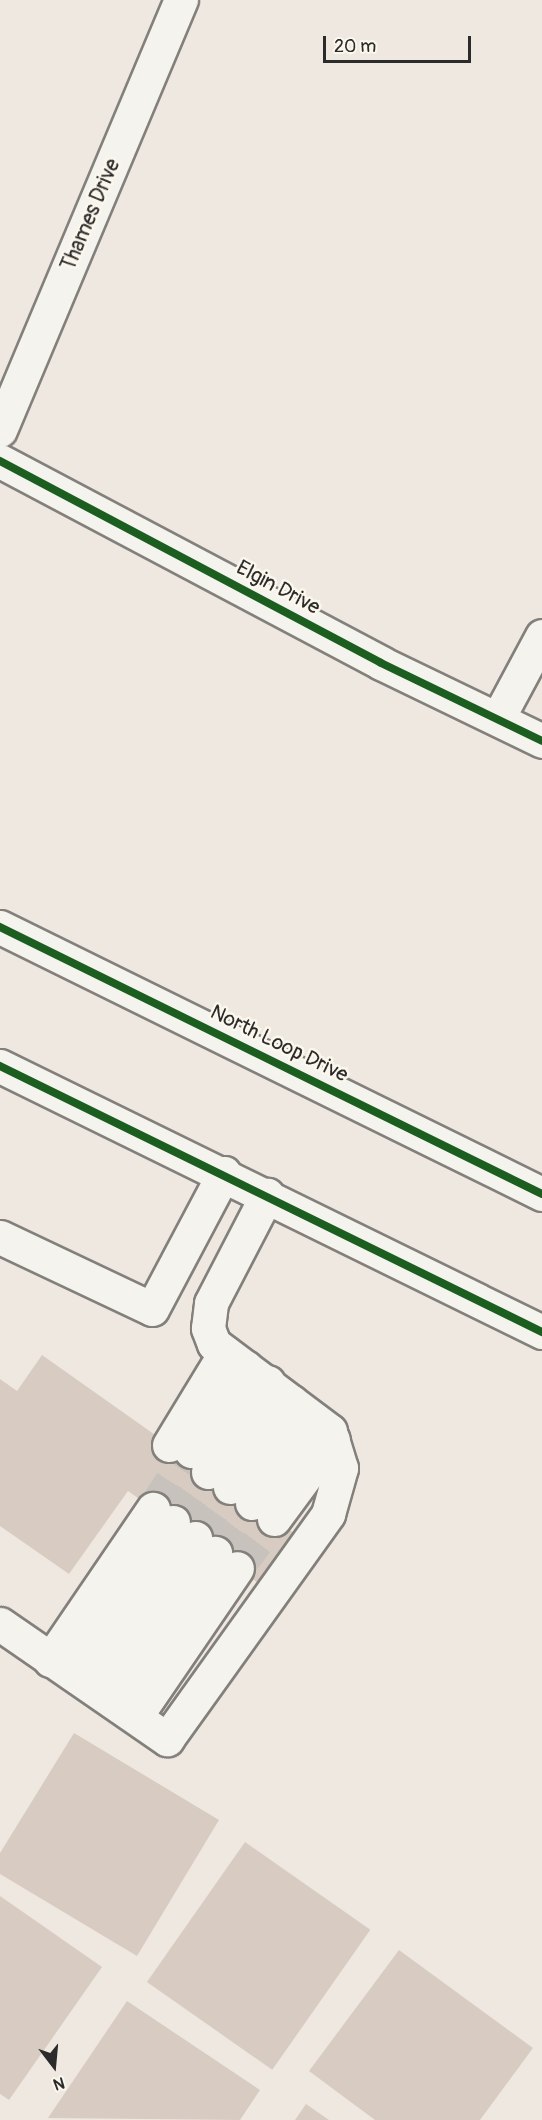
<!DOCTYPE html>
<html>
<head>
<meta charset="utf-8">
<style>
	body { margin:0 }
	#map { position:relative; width:542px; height:2120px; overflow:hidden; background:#efe8e0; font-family:Pangolin,sans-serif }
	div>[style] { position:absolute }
	.building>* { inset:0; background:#d8ccc2; transform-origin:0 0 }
	.minor-tunnel>* { height:33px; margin-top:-16.5px; transform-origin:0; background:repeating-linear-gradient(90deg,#c8c2bc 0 33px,transparent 0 49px) }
	.roads { filter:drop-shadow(2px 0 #83807c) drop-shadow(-2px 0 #83807c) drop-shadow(0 2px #83807c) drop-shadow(0 -2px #83807c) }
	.minor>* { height:33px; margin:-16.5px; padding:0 16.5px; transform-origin:16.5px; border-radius:16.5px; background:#f5f3ee }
	.major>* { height:33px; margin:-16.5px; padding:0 16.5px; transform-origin:16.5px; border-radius:16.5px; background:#f5f3ee }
	.cycleway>* { height:8px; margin:-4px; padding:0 4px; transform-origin:4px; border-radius:4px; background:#1b5e20 }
	span { translate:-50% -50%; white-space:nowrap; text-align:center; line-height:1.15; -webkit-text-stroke:5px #fbf7ec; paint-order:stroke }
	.street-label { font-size:21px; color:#2b2b2b }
	.north { position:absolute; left:24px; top:2036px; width:60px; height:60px; -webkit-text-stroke:4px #fbf7ec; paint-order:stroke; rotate:164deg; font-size:16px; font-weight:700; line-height:24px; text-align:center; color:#2b2b2b }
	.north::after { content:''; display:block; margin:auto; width:21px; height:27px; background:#2b2b2b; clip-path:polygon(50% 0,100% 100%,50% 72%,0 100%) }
	.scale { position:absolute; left:323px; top:36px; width:148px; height:27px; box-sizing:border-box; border:3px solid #2b2b2b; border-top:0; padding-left:8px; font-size:18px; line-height:21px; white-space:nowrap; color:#2b2b2b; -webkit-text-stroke:4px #fbf7ec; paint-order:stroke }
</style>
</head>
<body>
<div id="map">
	<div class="building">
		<i style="clip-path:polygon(42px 1355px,294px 1533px,258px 1583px,128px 1491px,69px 1574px,0 1526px,0 1379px,17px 1391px)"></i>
		<i style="clip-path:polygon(74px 1733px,219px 1820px,137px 1956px,0 1874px,0 1853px)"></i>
		<i style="left:245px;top:1842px;width:153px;height:171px;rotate:35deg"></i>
		<i style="clip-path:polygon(0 1896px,102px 1967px,9px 2100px,0 2094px)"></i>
		<i style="clip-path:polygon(399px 1950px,533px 2048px,480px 2120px,375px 2120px,309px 2071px)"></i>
		<i style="clip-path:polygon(127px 2001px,260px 2090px,240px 2120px,48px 2118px)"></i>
		<i style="clip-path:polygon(306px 2104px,329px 2120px,295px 2120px)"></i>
	</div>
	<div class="minor-tunnel">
		<i style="left:153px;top:1509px;width:62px;rotate:-56.8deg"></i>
		<i style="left:173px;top:1522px;width:61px;rotate:-55deg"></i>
		<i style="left:195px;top:1538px;width:62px;rotate:-55.5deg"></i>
		<i style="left:215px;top:1553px;width:62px;rotate:-53.5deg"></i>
		<i style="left:237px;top:1568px;width:61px;rotate:-52.9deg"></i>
	</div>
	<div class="roads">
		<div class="minor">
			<i style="left:0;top:430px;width:467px;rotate:-67.2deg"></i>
			<i style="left:0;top:461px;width:431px;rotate:27.9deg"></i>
			<i style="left:381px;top:663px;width:179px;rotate:25.8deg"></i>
			<i style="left:498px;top:718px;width:93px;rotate:-61.8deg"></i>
			<i style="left:0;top:1237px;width:168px;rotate:25.3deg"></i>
			<i style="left:152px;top:1309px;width:154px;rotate:-62.1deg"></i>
			<i style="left:169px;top:1445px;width:108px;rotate:-58.7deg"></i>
			<i style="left:191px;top:1451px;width:100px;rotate:-56.8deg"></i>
			<i style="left:208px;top:1472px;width:108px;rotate:-56.3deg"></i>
			<i style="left:230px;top:1487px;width:105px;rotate:-54.3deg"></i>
			<i style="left:252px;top:1503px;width:104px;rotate:-52.8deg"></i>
			<i style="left:274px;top:1519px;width:99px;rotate:-53.6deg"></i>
			<i style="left:0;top:1624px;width:203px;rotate:34.6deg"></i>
			<i style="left:167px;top:1739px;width:277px;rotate:-54.4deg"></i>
			<i style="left:328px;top:1514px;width:48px;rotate:-74.2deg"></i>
			<i style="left:341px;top:1468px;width:39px;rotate:-107deg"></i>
			<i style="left:330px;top:1431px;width:145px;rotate:-143.1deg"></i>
			<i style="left:214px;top:1344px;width:17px;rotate:-111deg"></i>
			<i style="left:208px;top:1328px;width:25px;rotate:-83deg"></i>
			<i style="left:211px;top:1303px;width:122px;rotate:-62.6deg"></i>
			<i style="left:50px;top:1660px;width:183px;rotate:-55.7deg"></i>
			<i style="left:73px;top:1674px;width:182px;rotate:-56.7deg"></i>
			<i style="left:94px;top:1688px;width:181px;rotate:-56deg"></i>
			<i style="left:113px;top:1701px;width:180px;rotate:-55.4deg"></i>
			<i style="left:136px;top:1716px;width:179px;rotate:-55.7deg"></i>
		</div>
		<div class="major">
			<i style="left:0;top:927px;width:604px;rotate:26.23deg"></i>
			<i style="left:0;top:1066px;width:604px;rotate:26.14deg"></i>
		</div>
	</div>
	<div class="cycleway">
		<i style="left:0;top:461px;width:431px;rotate:27.9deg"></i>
		<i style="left:381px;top:663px;width:179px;rotate:25.8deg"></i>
		<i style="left:0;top:927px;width:604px;rotate:26.23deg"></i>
		<i style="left:0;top:1066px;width:604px;rotate:26.14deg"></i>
	</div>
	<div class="street-label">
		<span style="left:91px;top:215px;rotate:-67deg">Thames Drive</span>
		<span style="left:278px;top:588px;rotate:28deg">Elgin Drive</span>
		<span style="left:279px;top:1044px;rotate:26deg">North Loop Drive</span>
	</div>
	<div class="north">N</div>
	<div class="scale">20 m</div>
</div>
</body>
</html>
